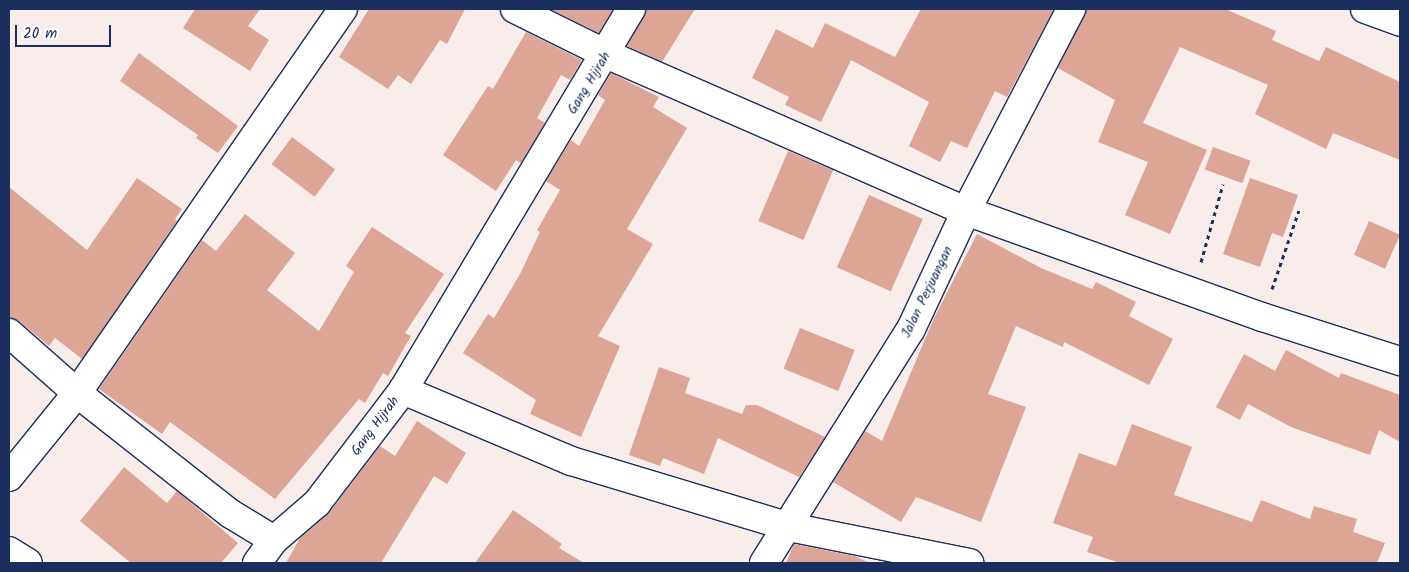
<!DOCTYPE html>
<html>
<head>
<meta charset="utf-8">
<style>
	body { margin:0 }
	#map { position:relative; width:1409px; height:572px; overflow:hidden; background:#f8edea; font-family:Kalam,sans-serif }
	div>[style] { position:absolute }
	.building>* { inset:0; background:#dda595; transform-origin:0 0 }
	.path>* { height:3px; margin-top:-1.5px; transform-origin:0; background:repeating-linear-gradient(90deg,#1b2f5e 0 4px,transparent 0 8px) }
	.roads { filter:drop-shadow(1px 0 #1b2f5e) drop-shadow(-1px 0 #1b2f5e) drop-shadow(0 1px #1b2f5e) drop-shadow(0 -1px #1b2f5e) }
	.minor>* { height:28px; margin:-14px; padding:0 14px; transform-origin:14px; border-radius:14px; background:#fff }
	span { translate:-50% -50%; white-space:nowrap; text-align:center; line-height:1.15; -webkit-text-stroke:4px #fff; paint-order:stroke }
	.street-label { font-size:14px; color:#1b2f5e }
	.frame { position:absolute; inset:0; border:10px solid #1b2f5e; pointer-events:none }
	.scale { position:absolute; left:15px; top:25px; width:96px; height:22px; box-sizing:border-box; border:2px solid #1b2f5e; border-top:0; padding-left:6px; font-size:15px; line-height:18px; white-space:nowrap; color:#1b2f5e; -webkit-text-stroke:4px #fff; paint-order:stroke }
</style>
</head>
<body>
<div id="map">
	<div class="building">
		<i style="clip-path:polygon(195px 9px,260px 9px,248px 26px,269px 40px,250px 71px,183px 28px)"></i>
		<i style="clip-path:polygon(369px 9px,465px 9px,447px 44px,440px 40px,411px 84px,398px 75px,388px 89px,339px 57px)"></i>
		<i style="clip-path:polygon(550px 9px,613px 9px,599px 33px)"></i>
		<i style="clip-path:polygon(647px 9px,695px 9px,662px 62px,627px 46px)"></i>
		<i style="clip-path:polygon(921px 9px,1054px 9px,1007px 97px,995px 91px,967px 148px,951px 141px,940px 162px,909px 146px,929px 102px,851px 60px,821px 122px,785px 105px,789px 97px,752px 78px,776px 29px,813px 48px,825px 23px,895px 57px)"></i>
		<i style="clip-path:polygon(1087px 9px,1225px 9px,1276px 31px,1272px 40px,1319px 61px,1326px 47px,1400px 82px,1400px 160px,1333px 133px,1326px 149px,1255px 114px,1268px 85px,1180px 47px,1143px 123px,1207px 150px,1170px 234px,1125px 215px,1148px 162px,1098px 142px,1115px 100px,1058px 68px)"></i>
		<i style="clip-path:polygon(526px 32px,582px 60px,570px 80px,561px 75px,537px 118px,545px 123px,521px 163px,516px 160px,496px 191px,443px 155px,488px 86px,493px 89px)"></i>
		<i style="clip-path:polygon(139px 53px,238px 126px,218px 153px,196px 138px,198px 135px,120px 81px)"></i>
		<i style="clip-path:polygon(611px 73px,659px 97px,653px 107px,687px 128px,627px 229px,653px 244px,598px 336px,620px 346px,581px 437px,530px 414px,536px 400px,463px 353px,488px 314px,494px 318px,520px 274px,540px 232px,537px 230px,560px 190px,546px 181px,571px 140px,579px 146px,605px 100px,598px 95px)"></i>
		<i style="left:292px;top:137px;width:54px;height:34px;rotate:37deg"></i>
		<i style="left:1213px;top:147px;width:40px;height:24px;rotate:20deg"></i>
		<i style="left:788px;top:151px;width:49px;height:76px;rotate:23deg"></i>
		<i style="clip-path:polygon(137px 178px,182px 209px,175px 219px,177px 221px,82px 359px,55px 338px,49px 346px,19px 321px,9px 318px,9px 187px,87px 250px)"></i>
		<i style="clip-path:polygon(1250px 178px,1298px 195px,1283px 237px,1272px 233px,1260px 267px,1223px 254px)"></i>
		<i style="left:869px;top:195px;width:59px;height:79px;rotate:24deg"></i>
		<i style="clip-path:polygon(245px 214px,295px 253px,267px 290px,319px 331px,354px 272px,346px 266px,372px 227px,444px 274px,405px 333px,411px 336px,388px 376px,383px 373px,365px 403px,359px 399px,275px 499px,170px 422px,162px 434px,99px 389px,202px 240px,216px 251px)"></i>
		<i style="left:1369px;top:221px;width:34px;height:37px;rotate:24deg"></i>
		<i style="clip-path:polygon(977px 234px,1041px 268px,1092px 289px,1096px 282px,1136px 302px,1129px 316px,1173px 339px,1149px 385px,1064px 342px,1063px 347px,1016px 326px,988px 394px,1026px 407px,981px 522px,916px 497px,901px 522px,833px 482px,865px 431px,882px 441px,934px 318px)"></i>
		<i style="left:800px;top:328px;width:59px;height:44px;rotate:22deg"></i>
		<i style="clip-path:polygon(1286px 350px,1339px 378px,1341px 373px,1400px 395px,1400px 442px,1379px 430px,1370px 455px,1291px 427px,1248px 404px,1240px 420px,1216px 407px,1244px 354px,1275px 371px)"></i>
		<i style="clip-path:polygon(659px 367px,690px 378px,685px 393px,742px 414px,746px 405px,757px 405px,825px 437px,799px 477px,718px 438px,704px 474px,663px 458px,660px 466px,629px 455px)"></i>
		<i style="clip-path:polygon(417px 421px,466px 453px,447px 484px,434px 476px,381px 563px,286px 563px,300px 538px,329px 513px,380px 446px,395px 456px)"></i>
		<i style="clip-path:polygon(1132px 424px,1192px 447px,1174px 495px,1252px 522px,1261px 500px,1310px 519px,1314px 506px,1357px 519px,1353px 532px,1385px 543px,1377px 563px,1120px 563px,1087px 552px,1093px 537px,1053px 523px,1079px 453px,1116px 466px)"></i>
		<i style="clip-path:polygon(124px 467px,167px 503px,177px 491px,238px 543px,221px 563px,131px 563px,80px 521px)"></i>
		<i style="clip-path:polygon(513px 510px,562px 544px,559px 548px,584px 563px,475px 563px)"></i>
		<i style="clip-path:polygon(794px 544px,854px 556px,870px 563px,786px 563px)"></i>
	</div>
	<div class="path">
		<i style="left:1201px;top:262px;width:81px;rotate:-74.2deg"></i>
		<i style="left:1272px;top:289px;width:83px;rotate:-71.1deg"></i>
	</div>
	<div class="roads">
		<div class="minor">
			<i style="left:515px;top:9px;width:102px;rotate:26.3deg"></i>
			<i style="left:606px;top:54px;width:393px;rotate:23.6deg"></i>
			<i style="left:966px;top:211px;width:314px;rotate:19.7deg"></i>
			<i style="left:1262px;top:317px;width:145px;rotate:17.7deg"></i>
			<i style="left:1365px;top:9px;width:37px;rotate:20deg"></i>
			<i style="left:9px;top:333px;width:91px;rotate:41.4deg"></i>
			<i style="left:77px;top:393px;width:196px;rotate:38.2deg"></i>
			<i style="left:231px;top:514px;width:50px;rotate:31.2deg"></i>
			<i style="left:403px;top:390px;width:182px;rotate:22.9deg"></i>
			<i style="left:571px;top:461px;width:228px;rotate:16.8deg"></i>
			<i style="left:789px;top:527px;width:184px;rotate:11.3deg"></i>
			<i style="left:9px;top:477px;width:108px;rotate:-51deg"></i>
			<i style="left:77px;top:393px;width:467px;rotate:-55.3deg"></i>
			<i style="left:9px;top:551px;width:22px;rotate:32deg"></i>
			<i style="left:257px;top:563px;width:29px;rotate:-54deg"></i>
			<i style="left:274px;top:540px;width:57px;rotate:-40.7deg"></i>
			<i style="left:317px;top:503px;width:142px;rotate:-52.7deg"></i>
			<i style="left:403px;top:390px;width:444px;rotate:-59.1deg"></i>
			<i style="left:764px;top:563px;width:276px;rotate:-57.9deg"></i>
			<i style="left:911px;top:329px;width:130px;rotate:-65deg"></i>
			<i style="left:966px;top:211px;width:228px;rotate:-62.5deg"></i>
		</div>
	</div>
	<div class="street-label">
		<span style="left:589px;top:83px;rotate:-59deg">Gang Hijrah</span>
		<span style="left:927px;top:292px;rotate:-64deg">Jalan Perjuangan</span>
		<span style="left:375px;top:426px;rotate:-53deg">Gang Hijrah</span>
	</div>
	<div class="frame"></div>
	<div class="scale">20 m</div>
</div>
</body>
</html>
